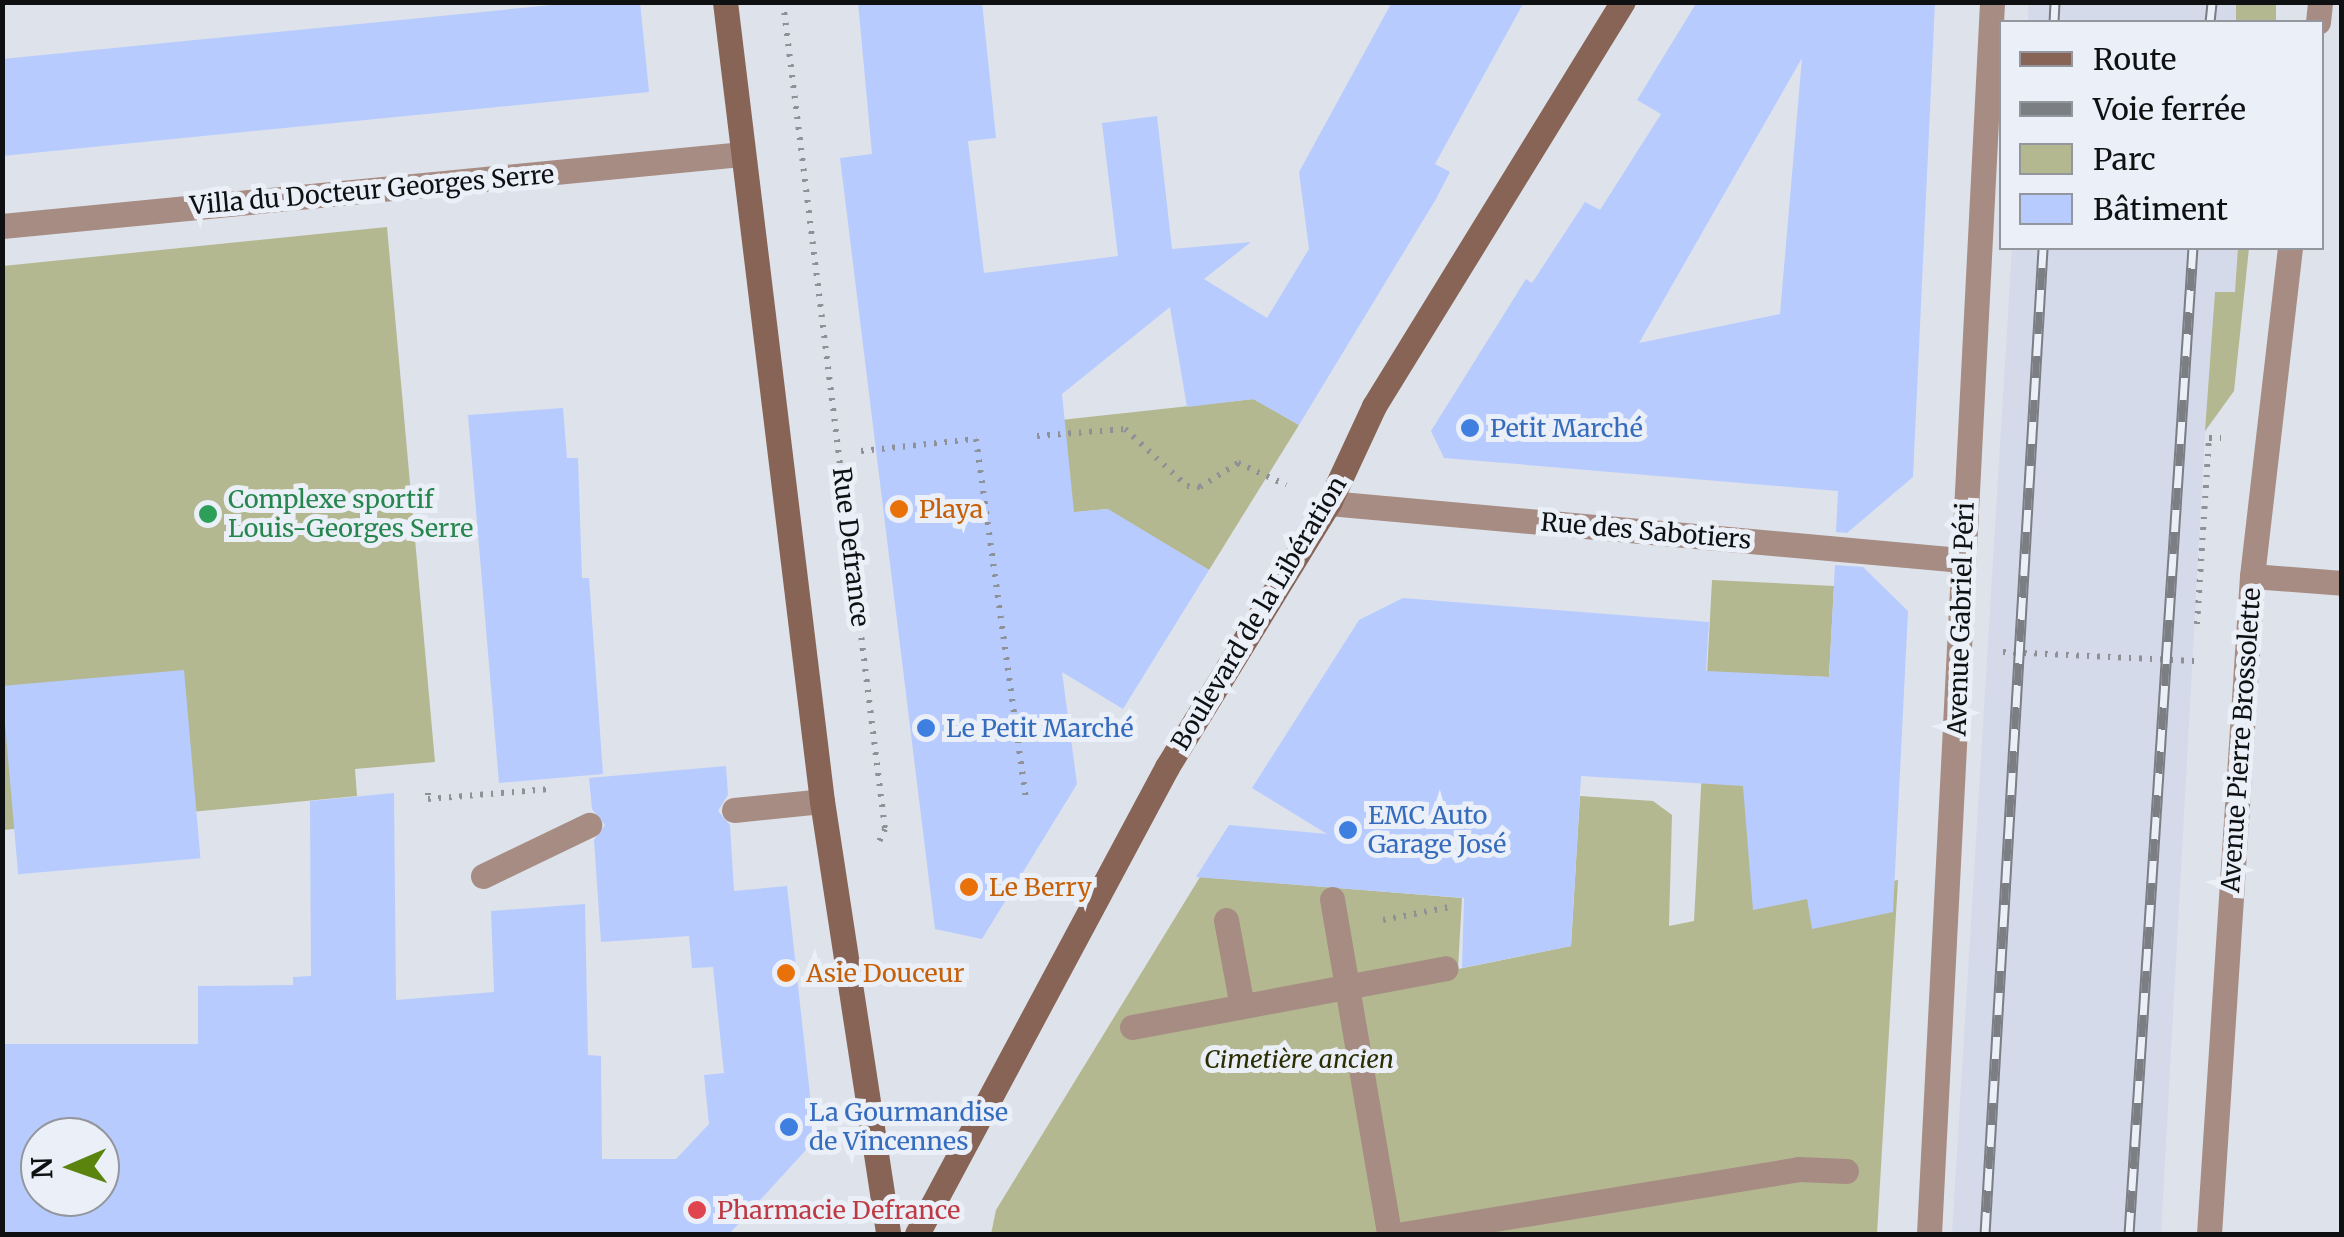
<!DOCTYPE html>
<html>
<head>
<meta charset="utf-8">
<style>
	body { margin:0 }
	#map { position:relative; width:2344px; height:1237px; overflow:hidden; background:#dee2ea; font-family:Merriweather,serif }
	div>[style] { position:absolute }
	.built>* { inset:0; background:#d4daea; transform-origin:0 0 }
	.green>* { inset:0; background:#b4b890; transform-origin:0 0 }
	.building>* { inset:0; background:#b7cbfe; transform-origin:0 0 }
	.path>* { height:6px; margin-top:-3px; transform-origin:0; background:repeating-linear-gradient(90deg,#8e9297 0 2.5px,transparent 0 10.5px) }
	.service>* { height:25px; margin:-12.5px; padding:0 12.5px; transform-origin:12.5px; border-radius:12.5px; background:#a68c83 }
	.minor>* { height:25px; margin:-12.5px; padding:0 12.5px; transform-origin:12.5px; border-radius:12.5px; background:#a68c83 }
	.secondary>* { height:25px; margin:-12.5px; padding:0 12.5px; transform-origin:12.5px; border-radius:12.5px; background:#876456 }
	.rail>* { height:11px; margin-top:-5.5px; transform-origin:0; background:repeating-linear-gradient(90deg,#ebeff8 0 22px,#7b7e83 0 44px); box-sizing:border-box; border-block:2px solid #7b7e83 }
	.dots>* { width:28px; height:28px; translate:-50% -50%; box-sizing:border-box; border:5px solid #ebeff8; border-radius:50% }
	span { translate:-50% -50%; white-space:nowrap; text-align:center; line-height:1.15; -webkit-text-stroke:10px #ebeff8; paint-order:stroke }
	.street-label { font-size:25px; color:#0e1012 }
	.shop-label { font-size:25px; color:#366cbe }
	.left { translate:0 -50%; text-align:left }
	.leisure-label { font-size:25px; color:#27864d }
	.food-label { font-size:25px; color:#c56008 }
	.park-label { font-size:25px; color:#2b2e01; font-style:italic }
	.health-label { font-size:25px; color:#be3a42 }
	.frame { position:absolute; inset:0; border:5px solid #0e1012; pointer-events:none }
	.legend { position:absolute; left:1999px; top:20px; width:325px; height:230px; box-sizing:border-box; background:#ebeff8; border:2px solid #93969c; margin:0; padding:12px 18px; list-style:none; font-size:30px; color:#0e1012 }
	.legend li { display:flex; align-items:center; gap:20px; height:50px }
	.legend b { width:50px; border:2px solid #93969c }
	.north { position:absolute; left:20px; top:1117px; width:100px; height:100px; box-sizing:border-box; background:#ebeff8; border:2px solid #93969c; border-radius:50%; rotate:268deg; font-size:28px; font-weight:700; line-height:40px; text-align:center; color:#0e1012 }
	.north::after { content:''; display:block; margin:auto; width:35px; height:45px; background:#5a840e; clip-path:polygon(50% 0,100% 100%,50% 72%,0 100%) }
</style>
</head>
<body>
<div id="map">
	<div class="built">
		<i style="left:2028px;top:3px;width:248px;height:19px"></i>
		<i style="clip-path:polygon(2012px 248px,2249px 248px,2234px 391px,2205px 432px,2161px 1234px,1952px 1234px)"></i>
	</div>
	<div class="green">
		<i style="left:2236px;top:3px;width:40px;height:19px"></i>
		<i style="clip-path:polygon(387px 227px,435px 762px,355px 769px,357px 796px,3px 830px,3px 266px)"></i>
		<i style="clip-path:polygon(2238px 248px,2249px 248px,2234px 391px,2205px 431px,2215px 292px,2235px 292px)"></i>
		<i style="clip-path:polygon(1254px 399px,1299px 425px,1209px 570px,1107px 509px,1038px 516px,1024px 424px)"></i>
		<i style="clip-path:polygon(1712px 580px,1834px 586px,1829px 677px,1779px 675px,1754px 909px,1898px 880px,1877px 1234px,991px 1234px,996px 1210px,1200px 877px,1462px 898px,1458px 969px,1571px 946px,1580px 796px,1653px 801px,1672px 815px,1669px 926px,1694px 921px)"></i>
	</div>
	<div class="building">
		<i style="clip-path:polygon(583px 2px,640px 2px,649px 92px,2px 156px,2px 59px)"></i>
		<i style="clip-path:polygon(858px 2px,982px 2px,996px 138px,968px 141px,984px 273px,1118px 256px,1102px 123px,1157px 116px,1172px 249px,1251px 242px,1204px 279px,1267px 318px,1309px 249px,1299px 172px,1392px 2px,1524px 2px,1435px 164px,1450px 172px,1436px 199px,1299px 425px,1253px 399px,1187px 407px,1170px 307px,1062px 394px,1074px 512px,1108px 509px,1209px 570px,1123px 709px,1062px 672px,1077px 784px,982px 939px,935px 929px,840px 158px,872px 154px)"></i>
		<i style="clip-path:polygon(evenodd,1697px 2px,1935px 2px,1913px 477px,1847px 533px,1836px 532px,1838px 491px,1444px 458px,1431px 431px,1526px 279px,1532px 283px,1585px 202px,1600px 210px,1661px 114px,1637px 100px,1697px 2px,1802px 58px,1780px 314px,1639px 343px,1802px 58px)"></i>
		<i style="clip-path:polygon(563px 408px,567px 458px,578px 458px,582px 578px,589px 578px,603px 774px,499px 783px,468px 415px)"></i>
		<i style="clip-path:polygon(1835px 565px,1863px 567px,1908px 611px,1893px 912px,1812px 929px,1807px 899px,1753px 910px,1743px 786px,1581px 776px,1571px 946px,1462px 968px,1464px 898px,1196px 877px,1229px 825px,1327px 834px,1252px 788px,1359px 620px,1403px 598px,1709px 622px,1706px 671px,1829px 677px)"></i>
		<i style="left:184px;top:670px;width:189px;height:183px;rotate:85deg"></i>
		<i style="clip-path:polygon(evenodd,726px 766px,728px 795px,718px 811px,730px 825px,734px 891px,787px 886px,815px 1140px,729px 1234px,2px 1234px,2px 1044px,198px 1044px,198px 986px,293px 985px,293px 977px,311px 976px,310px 801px,394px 793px,396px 1000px,494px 992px,491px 911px,585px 904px,588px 1055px,601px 1056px,602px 1159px,676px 1159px,709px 1124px,704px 1075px,724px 1073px,713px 967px,692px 968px,689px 936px,601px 942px,594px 840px,605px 825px,592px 809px,589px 778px,726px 766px,40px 1137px,100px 1137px,100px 1197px,40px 1197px,40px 1137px)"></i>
	</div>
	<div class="path">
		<i style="left:783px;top:2px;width:833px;rotate:82.97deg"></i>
		<i style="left:885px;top:829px;width:19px;rotate:115deg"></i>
		<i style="left:1037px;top:436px;width:88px;rotate:-4.5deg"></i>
		<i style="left:1125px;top:429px;width:84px;rotate:42.6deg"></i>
		<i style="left:1187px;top:486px;width:13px;rotate:4deg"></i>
		<i style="left:1200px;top:487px;width:45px;rotate:-32.3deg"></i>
		<i style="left:1238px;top:463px;width:53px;rotate:24.6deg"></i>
		<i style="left:861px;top:451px;width:116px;rotate:-6deg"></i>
		<i style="left:976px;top:439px;width:362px;rotate:82.1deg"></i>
		<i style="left:2197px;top:624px;width:186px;rotate:-86.3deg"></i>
		<i style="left:2209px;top:438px;width:12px"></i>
		<i style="left:2003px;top:652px;width:192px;rotate:2.7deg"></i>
		<i style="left:428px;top:793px;width:6px;rotate:90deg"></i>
		<i style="left:428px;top:799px;width:122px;rotate:-4.7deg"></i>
		<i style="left:1383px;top:920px;width:68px;rotate:-11deg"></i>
	</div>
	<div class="service">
		<i style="left:734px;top:810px;width:88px;rotate:-5.8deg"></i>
		<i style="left:483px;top:876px;width:118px;rotate:-25.7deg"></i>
		<i style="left:1332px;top:899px;width:340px;rotate:80.3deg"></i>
		<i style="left:1226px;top:920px;width:87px;rotate:79.5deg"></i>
		<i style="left:1132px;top:1027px;width:319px;rotate:-10.6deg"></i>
		<i style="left:1403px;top:1234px;width:401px;rotate:-9.3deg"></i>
		<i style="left:1799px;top:1169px;width:47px;rotate:2.4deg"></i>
	</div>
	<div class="minor">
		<i style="left:2318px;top:22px;width:20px;rotate:-84deg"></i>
		<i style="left:2px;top:226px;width:742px;rotate:-5.56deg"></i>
		<i style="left:1329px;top:503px;width:636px;rotate:5.15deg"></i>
		<i style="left:2252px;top:576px;width:90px;rotate:4.4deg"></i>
		<i style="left:1929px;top:1234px;width:1234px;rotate:-87.07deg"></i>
		<i style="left:2209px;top:1234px;width:659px;rotate:-86.26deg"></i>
		<i style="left:2252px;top:576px;width:330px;rotate:-83.4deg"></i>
	</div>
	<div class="secondary">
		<i style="left:725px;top:2px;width:805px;rotate:83.08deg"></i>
		<i style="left:822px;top:801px;width:438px;rotate:81.3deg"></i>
		<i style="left:917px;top:1234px;width:530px;rotate:-61.84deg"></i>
		<i style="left:1167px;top:767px;width:310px;rotate:-58.5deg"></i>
		<i style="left:1329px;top:503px;width:107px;rotate:-65.1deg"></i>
		<i style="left:1374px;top:406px;width:475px;rotate:-58.4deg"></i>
	</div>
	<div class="rail">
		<i style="left:2054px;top:22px;width:20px;rotate:-87deg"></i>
		<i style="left:2210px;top:22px;width:20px;rotate:-84deg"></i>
		<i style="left:1985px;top:1234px;width:988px;rotate:-86.63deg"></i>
		<i style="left:2129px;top:1234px;width:988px;rotate:-86.29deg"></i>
	</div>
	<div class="dots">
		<i style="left:1470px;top:428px;background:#3f7fe0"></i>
		<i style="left:899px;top:509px;background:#e8710a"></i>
		<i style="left:208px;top:514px;background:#2e9e5b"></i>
		<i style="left:926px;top:728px;background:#3f7fe0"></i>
		<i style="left:1348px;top:830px;background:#3f7fe0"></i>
		<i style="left:969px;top:887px;background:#e8710a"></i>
		<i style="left:786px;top:973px;background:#e8710a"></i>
		<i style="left:789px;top:1127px;background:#3f7fe0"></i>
		<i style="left:697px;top:1210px;background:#e0444e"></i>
	</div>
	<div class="street-label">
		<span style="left:372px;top:190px;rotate:-5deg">Villa du Docteur Georges Serre</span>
		<span style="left:1646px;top:531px;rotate:5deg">Rue des Sabotiers</span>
		<span style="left:851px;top:547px;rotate:83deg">Rue Defrance</span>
		<span style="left:1259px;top:613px;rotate:-59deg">Boulevard de la Libération</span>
		<span style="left:1961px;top:619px;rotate:-88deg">Avenue Gabriel Péri</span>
		<span style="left:2241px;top:740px;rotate:-86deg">Avenue Pierre Brossolette</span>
	</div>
	<div class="shop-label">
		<span class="left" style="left:1490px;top:428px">Petit Marché</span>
		<span class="left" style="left:946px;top:728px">Le Petit Marché</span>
		<span class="left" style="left:1368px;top:830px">EMC Auto<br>Garage José</span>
		<span class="left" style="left:809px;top:1127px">La Gourmandise<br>de Vincennes</span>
	</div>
	<div class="leisure-label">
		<span class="left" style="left:228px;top:514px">Complexe sportif<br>Louis-Georges Serre</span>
	</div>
	<div class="food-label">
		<span class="left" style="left:919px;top:509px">Playa</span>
		<span class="left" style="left:989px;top:887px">Le Berry</span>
		<span class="left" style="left:806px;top:973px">Asie Douceur</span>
	</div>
	<div class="park-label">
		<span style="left:1299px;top:1059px">Cimetière ancien</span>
	</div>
	<div class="health-label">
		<span class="left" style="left:717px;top:1210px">Pharmacie Defrance</span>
	</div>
	<div class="frame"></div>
	<ul class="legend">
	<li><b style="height:12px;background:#876456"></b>Route</li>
	<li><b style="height:12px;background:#7b7e83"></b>Voie ferrée</li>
	<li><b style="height:28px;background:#b4b890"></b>Parc</li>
	<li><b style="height:28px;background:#b7cbfe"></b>Bâtiment</li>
	</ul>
	<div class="north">N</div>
</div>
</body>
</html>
